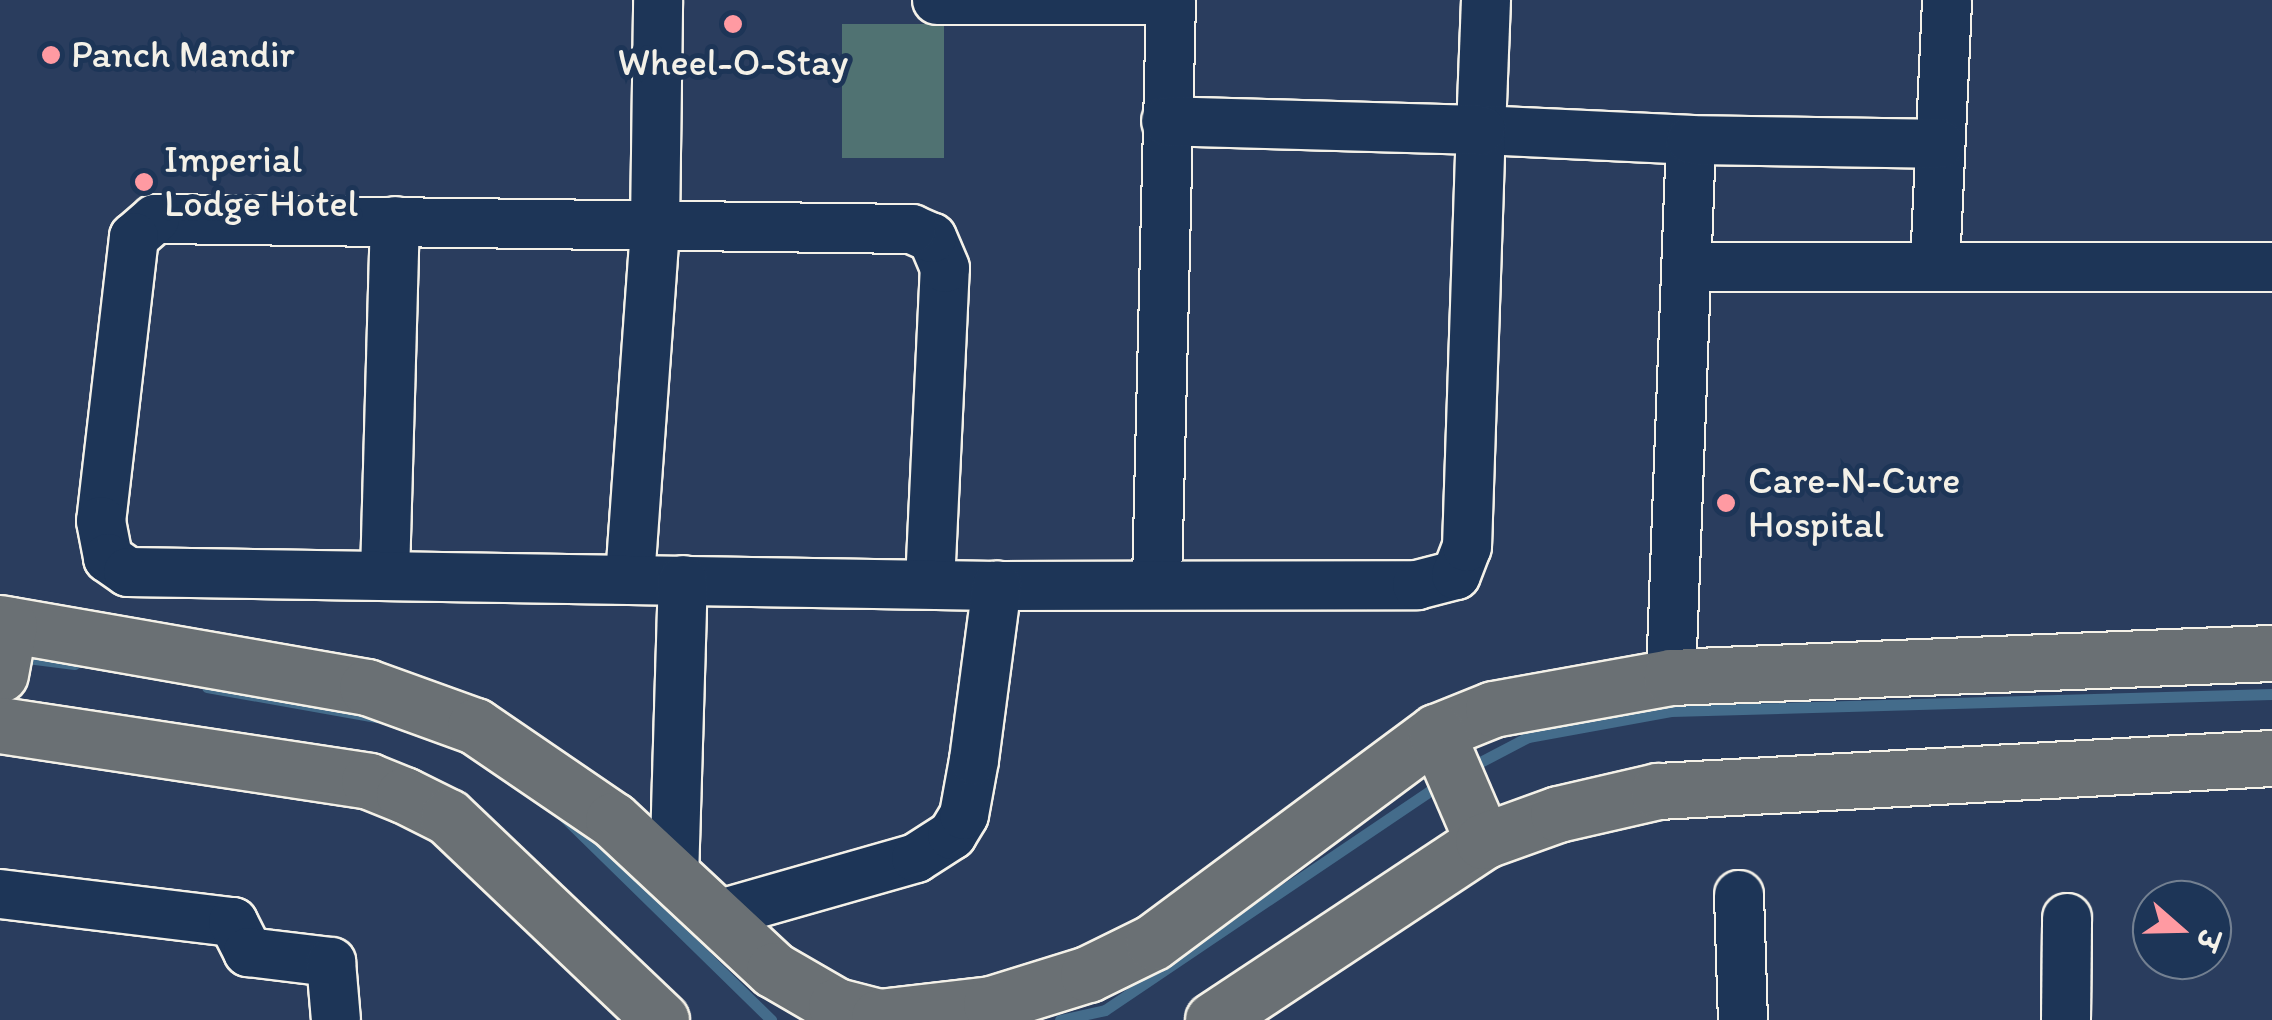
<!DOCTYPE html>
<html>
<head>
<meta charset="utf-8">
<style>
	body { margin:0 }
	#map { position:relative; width:2272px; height:1020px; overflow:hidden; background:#2a3d5e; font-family:Itim,"Playpen Sans Deva",sans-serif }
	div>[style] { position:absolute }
	.green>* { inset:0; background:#507272; transform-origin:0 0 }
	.stream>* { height:11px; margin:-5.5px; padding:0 5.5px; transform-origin:5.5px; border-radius:5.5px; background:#446c8b }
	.roads { filter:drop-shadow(2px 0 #f4f1e8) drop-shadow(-2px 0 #f4f1e8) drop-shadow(0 2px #f4f1e8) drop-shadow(0 -2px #f4f1e8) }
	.minor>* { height:48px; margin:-24px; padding:0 24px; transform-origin:24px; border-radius:24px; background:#1d3557 }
	.major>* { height:55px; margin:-27.5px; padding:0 27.5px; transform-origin:27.5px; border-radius:27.5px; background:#6a7074 }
	.dots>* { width:28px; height:28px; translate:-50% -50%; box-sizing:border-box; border:5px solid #1d3557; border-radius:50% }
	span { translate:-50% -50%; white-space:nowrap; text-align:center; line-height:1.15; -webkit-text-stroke:10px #1d3557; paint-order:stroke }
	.poi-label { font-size:38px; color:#f4f1e8 }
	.left { translate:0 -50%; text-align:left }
	.north { position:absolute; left:2132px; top:880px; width:100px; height:100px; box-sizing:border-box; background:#1d3557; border:2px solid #738091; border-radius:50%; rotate:110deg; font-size:28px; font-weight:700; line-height:40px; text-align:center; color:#f4f1e8 }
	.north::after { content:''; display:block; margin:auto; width:35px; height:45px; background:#ff9aa2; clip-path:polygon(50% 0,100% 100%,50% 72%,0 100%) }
</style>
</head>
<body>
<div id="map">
	<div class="green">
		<i style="left:944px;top:24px;width:134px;height:102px;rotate:90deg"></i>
	</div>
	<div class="stream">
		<i style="left:19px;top:657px;width:56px;rotate:7.1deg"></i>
		<i style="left:207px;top:687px;width:172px;rotate:10.1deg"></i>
		<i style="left:1465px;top:770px;width:71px;rotate:-27.6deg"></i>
		<i style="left:1528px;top:737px;width:145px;rotate:-10.3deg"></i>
		<i style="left:1671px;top:711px;width:601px;rotate:-1.62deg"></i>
		<i style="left:564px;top:817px;width:290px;rotate:44.4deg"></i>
		<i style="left:1060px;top:1020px;width:46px;rotate:-12.5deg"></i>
		<i style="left:1105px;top:1010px;width:404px;rotate:-34deg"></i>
	</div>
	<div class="roads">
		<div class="minor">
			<i style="left:937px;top:0;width:226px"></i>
			<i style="left:1486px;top:0;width:130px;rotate:92.2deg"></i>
			<i style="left:1481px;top:130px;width:210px;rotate:2.7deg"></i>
			<i style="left:1935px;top:266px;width:266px;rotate:-87.4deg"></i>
			<i style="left:1689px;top:267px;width:583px"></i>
			<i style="left:385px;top:575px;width:354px;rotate:-88.4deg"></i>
			<i style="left:630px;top:578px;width:354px;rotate:-85.9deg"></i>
			<i style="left:655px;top:225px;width:225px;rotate:-89.2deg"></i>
			<i style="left:1157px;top:582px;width:582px;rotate:-88.62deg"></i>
			<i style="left:930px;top:583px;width:315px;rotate:-87.3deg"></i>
			<i style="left:945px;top:268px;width:33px;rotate:-113deg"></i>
			<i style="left:932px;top:238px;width:22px;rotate:-156deg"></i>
			<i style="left:912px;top:229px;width:757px;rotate:-179.24deg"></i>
			<i style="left:155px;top:219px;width:28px;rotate:139deg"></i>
			<i style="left:134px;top:237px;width:286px;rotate:96.6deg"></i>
			<i style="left:101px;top:521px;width:38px;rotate:79deg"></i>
			<i style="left:108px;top:558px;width:24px;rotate:35deg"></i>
			<i style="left:128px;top:572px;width:869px;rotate:0.92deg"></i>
			<i style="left:997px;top:586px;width:420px;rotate:-0.1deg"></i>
			<i style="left:1417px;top:585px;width:40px;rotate:-14.4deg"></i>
			<i style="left:1456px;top:575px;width:30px;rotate:-69deg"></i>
			<i style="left:1467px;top:547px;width:417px;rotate:-88.1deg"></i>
			<i style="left:1481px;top:130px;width:315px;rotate:-178.4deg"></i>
			<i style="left:1671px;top:677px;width:537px;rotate:-87.87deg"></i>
			<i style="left:1691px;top:140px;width:249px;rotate:0.9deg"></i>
			<i style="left:674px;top:878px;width:298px;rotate:-88.3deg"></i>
			<i style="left:0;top:894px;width:235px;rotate:6.9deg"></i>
			<i style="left:233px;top:922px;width:34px;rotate:63deg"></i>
			<i style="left:248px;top:952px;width:84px;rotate:6.9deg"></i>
			<i style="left:331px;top:962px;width:58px;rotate:85.1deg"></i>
			<i style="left:1739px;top:895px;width:125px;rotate:88.2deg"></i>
			<i style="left:713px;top:916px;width:211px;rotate:-15.9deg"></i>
			<i style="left:916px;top:858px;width:43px;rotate:-32.6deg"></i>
			<i style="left:952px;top:835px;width:23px;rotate:-59deg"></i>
			<i style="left:964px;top:815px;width:56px;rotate:-79.7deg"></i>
			<i style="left:974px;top:760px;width:176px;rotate:-82.5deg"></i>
			<i style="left:2066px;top:1020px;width:102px;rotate:-89.4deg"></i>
		</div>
		<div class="major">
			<i style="left:0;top:623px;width:373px;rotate:9.9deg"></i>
			<i style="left:367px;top:687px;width:115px;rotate:19.9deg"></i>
			<i style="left:475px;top:726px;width:167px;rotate:34.3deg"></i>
			<i style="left:613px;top:820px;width:220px;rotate:43deg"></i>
			<i style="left:774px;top:970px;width:72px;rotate:30.1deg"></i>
			<i style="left:836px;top:1006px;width:44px;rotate:14.3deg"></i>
			<i style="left:879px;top:1017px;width:113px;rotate:-6.6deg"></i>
			<i style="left:991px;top:1004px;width:102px;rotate:-17.2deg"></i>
			<i style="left:1088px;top:974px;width:72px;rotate:-26.2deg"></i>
			<i style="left:1153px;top:942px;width:352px;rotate:-36.6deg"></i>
			<i style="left:1436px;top:732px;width:61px;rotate:-22deg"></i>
			<i style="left:1493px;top:709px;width:181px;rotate:-10.2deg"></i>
			<i style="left:1671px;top:677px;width:601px;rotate:-2.29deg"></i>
			<i style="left:0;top:674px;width:50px;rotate:-79.6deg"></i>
			<i style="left:0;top:725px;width:373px;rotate:8.6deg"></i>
			<i style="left:369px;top:781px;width:38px;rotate:22deg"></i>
			<i style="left:404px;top:795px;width:49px;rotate:26.6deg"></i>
			<i style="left:448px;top:817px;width:294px;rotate:43.6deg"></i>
			<i style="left:1436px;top:732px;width:119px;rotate:66.7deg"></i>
			<i style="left:1213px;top:1020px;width:324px;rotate:-33.5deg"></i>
			<i style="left:1483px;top:841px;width:80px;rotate:-19.8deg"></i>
			<i style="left:1558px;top:814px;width:103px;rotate:-13deg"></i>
			<i style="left:1658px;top:791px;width:615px;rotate:-3.08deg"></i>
		</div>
	</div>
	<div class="dots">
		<i style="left:733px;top:24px;background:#ff9aa2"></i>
		<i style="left:51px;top:55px;background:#ff9aa2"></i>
		<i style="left:144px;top:182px;background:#ff9aa2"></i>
		<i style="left:1726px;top:503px;background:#ff9aa2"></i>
	</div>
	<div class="poi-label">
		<span class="left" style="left:71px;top:55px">Panch Mandir</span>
		<span style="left:733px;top:63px">Wheel-O-Stay</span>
		<span class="left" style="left:164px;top:182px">Imperial<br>Lodge Hotel</span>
		<span class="left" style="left:1748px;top:503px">Care-N-Cure<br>Hospital</span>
	</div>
	<div class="north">उ</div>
</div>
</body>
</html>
